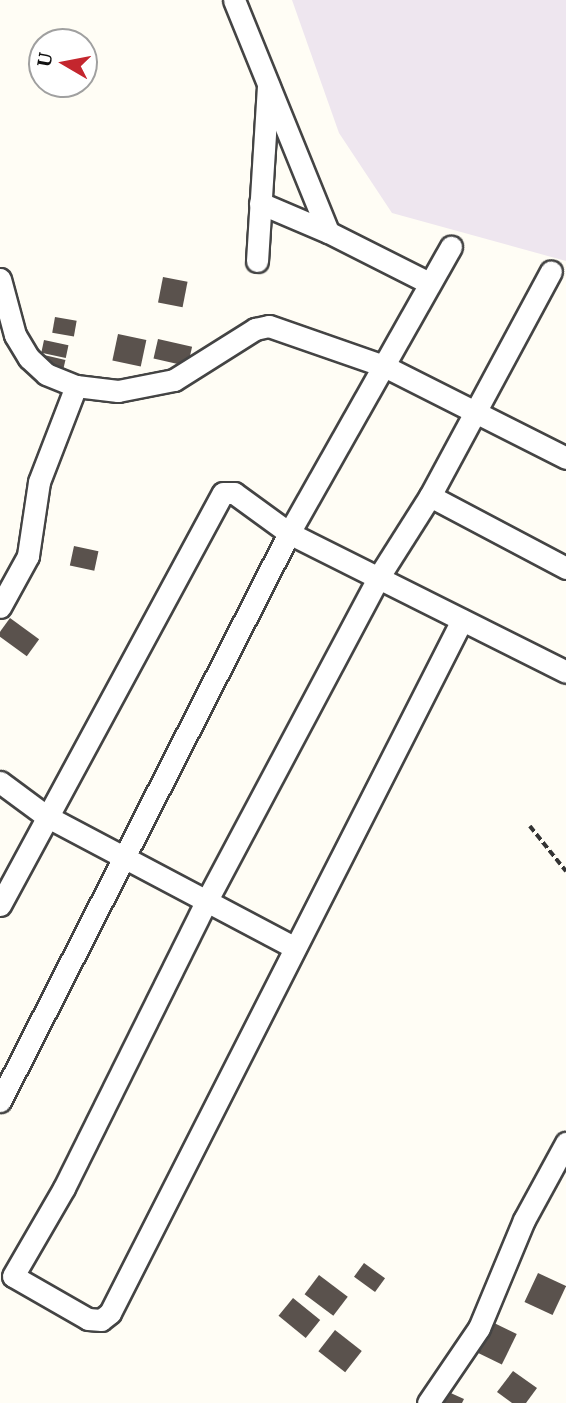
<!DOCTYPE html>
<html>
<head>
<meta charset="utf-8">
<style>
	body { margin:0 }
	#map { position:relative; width:566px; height:1403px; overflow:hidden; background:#fffdf5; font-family:"IBM Plex Serif",serif }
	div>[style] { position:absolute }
	.industrial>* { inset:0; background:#eee6ef }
	.building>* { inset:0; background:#5a524d; transform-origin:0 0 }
	.path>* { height:3.5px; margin-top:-1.75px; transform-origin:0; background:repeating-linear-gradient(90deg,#333 0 7px,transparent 0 10.5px) }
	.roads { filter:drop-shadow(2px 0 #444) drop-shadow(-2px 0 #444) drop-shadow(0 2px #444) drop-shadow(0 -2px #444) }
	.minor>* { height:21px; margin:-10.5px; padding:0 10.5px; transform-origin:10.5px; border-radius:10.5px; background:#fff }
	span { translate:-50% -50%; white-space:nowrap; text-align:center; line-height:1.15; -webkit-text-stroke:7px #fff; paint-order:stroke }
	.north { position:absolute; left:28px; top:28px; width:70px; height:70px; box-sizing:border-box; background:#fff; border:2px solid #a0a0a0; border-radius:50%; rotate:280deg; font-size:19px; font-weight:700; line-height:28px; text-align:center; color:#111 }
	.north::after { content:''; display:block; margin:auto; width:24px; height:32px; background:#c4262e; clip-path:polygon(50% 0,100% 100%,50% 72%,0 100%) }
</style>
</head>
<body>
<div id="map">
	<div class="industrial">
		<i style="clip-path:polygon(292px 0,566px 0,566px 261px,392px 213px,339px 133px)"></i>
	</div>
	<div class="building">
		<i style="left:163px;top:277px;width:25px;height:26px;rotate:11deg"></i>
		<i style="left:55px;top:317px;width:22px;height:16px;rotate:10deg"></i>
		<i style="left:118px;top:334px;width:29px;height:27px;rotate:12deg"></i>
		<i style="left:158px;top:339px;width:35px;height:20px;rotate:13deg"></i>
		<i style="left:44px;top:340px;width:25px;height:13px;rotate:12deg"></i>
		<i style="left:44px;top:355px;width:22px;height:13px;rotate:13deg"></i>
		<i style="left:74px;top:546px;width:25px;height:20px;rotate:12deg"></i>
		<i style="left:10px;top:618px;width:36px;height:21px;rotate:36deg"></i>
		<i style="left:364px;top:1263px;width:26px;height:17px;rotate:36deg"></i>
		<i style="left:538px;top:1273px;width:31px;height:32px;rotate:25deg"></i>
		<i style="left:319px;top:1275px;width:36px;height:24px;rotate:37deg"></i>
		<i style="left:293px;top:1298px;width:35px;height:23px;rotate:39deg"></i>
		<i style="left:488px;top:1320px;width:32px;height:34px;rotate:26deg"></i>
		<i style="left:335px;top:1330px;width:34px;height:27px;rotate:38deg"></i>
		<i style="clip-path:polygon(513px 1371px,537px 1388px,526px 1403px,512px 1403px,497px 1392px)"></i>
		<i style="clip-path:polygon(444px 1390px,464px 1399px,462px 1403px,438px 1403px)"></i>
	</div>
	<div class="path">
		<i style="left:530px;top:826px;width:58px;rotate:51.3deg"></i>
	</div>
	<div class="roads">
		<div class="minor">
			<i style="left:234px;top:0;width:250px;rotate:67.9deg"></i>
			<i style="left:328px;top:232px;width:113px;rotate:26.8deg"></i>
			<i style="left:260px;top:203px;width:74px;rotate:23.1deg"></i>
			<i style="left:257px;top:261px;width:176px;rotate:-86.4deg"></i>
			<i style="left:0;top:279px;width:58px;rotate:75deg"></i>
			<i style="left:15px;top:335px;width:27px;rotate:59deg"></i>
			<i style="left:29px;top:358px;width:23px;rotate:43deg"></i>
			<i style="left:46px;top:374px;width:32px;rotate:22deg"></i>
			<i style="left:76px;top:386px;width:103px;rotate:111.1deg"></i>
			<i style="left:39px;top:482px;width:75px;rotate:98.5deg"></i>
			<i style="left:28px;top:556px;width:58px;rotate:118.8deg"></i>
			<i style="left:76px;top:386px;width:42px;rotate:6.8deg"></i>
			<i style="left:118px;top:391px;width:57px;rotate:-11.1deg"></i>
			<i style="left:174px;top:380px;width:96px;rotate:-32.2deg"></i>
			<i style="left:255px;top:329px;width:14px;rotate:-12deg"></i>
			<i style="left:269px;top:326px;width:122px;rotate:19.2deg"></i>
			<i style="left:384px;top:366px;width:204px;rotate:26.8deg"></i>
			<i style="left:430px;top:496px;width:154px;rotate:27.9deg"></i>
			<i style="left:462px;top:620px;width:777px;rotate:116.93deg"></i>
			<i style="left:110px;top:1313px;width:11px;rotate:142deg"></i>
			<i style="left:101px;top:1320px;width:13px;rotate:-176deg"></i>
			<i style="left:88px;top:1319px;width:86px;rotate:-150.2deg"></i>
			<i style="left:13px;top:1276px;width:102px;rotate:-59.9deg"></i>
			<i style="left:64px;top:1188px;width:322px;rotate:-63.6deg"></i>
			<i style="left:207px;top:900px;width:365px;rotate:-62deg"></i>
			<i style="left:378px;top:578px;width:97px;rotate:-57.6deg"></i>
			<i style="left:430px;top:496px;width:255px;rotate:-61.7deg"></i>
			<i style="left:0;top:782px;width:57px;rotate:36.5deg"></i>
			<i style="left:46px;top:816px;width:280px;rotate:27.9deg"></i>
			<i style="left:0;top:905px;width:468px;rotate:-61.6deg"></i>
			<i style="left:223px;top:493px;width:11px"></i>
			<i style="left:234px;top:493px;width:68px;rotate:36deg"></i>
			<i style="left:289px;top:533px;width:310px;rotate:26.6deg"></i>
			<i style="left:0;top:1101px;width:637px;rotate:-63.03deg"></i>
			<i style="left:289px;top:533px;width:329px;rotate:-60.5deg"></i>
			<i style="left:428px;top:1403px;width:91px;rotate:-55.8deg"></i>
			<i style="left:479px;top:1328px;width:117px;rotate:-67.4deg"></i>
			<i style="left:524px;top:1220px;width:88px;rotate:-61.4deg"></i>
		</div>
	</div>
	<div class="north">U</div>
</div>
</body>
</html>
